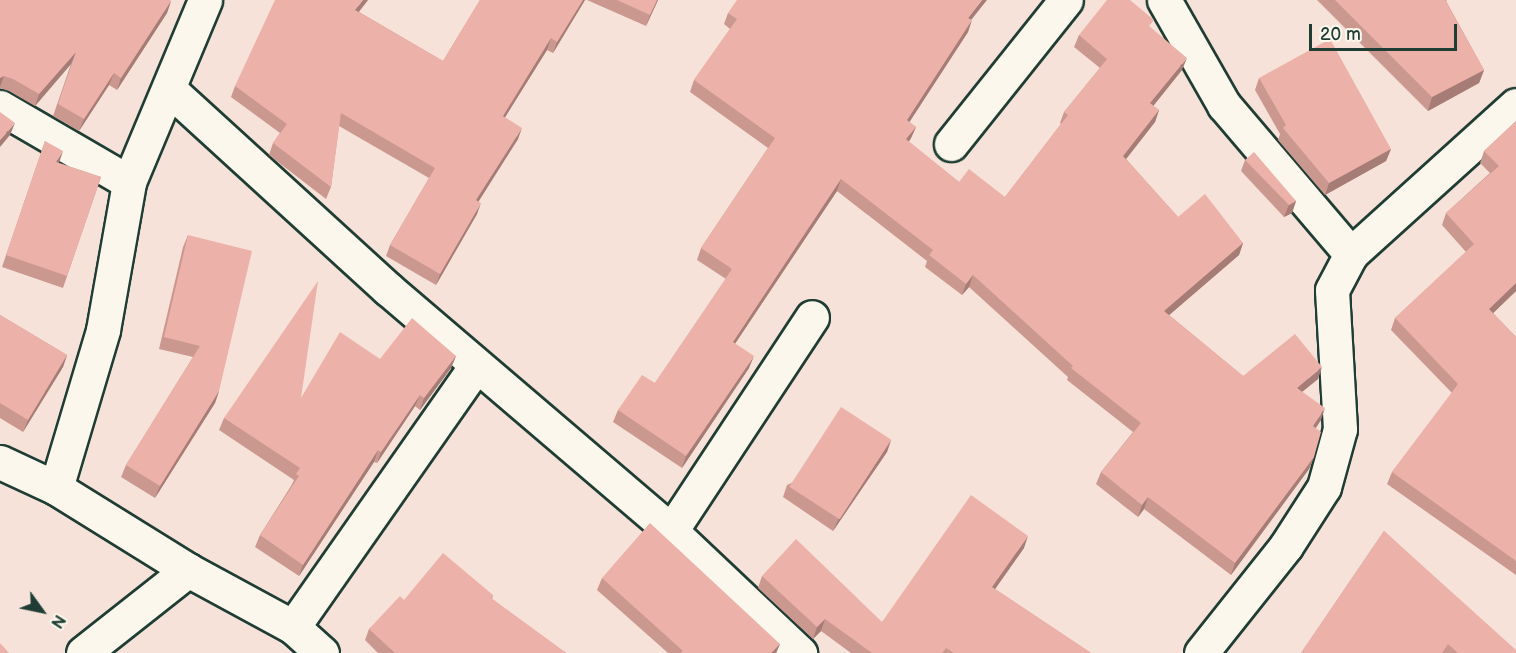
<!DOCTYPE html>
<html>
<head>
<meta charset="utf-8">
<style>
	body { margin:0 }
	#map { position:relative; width:1516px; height:653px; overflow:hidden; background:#f6e2d8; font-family:"Balsamiq Sans",sans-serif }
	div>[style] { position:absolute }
	.roads { filter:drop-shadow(2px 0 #1f3d34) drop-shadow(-2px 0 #1f3d34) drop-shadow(0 2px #1f3d34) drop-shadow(0 -2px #1f3d34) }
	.minor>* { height:33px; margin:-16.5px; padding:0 16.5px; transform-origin:16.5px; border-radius:16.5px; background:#fbf7ec }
	.wall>* { inset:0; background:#cb9890 }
	.shaded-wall>* { inset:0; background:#a57c76 }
	.building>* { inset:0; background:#ecb1a8; transform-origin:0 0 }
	span { translate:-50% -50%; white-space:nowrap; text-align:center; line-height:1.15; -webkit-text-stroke:4.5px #fbf7ec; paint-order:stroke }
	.north { position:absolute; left:12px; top:581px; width:60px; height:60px; -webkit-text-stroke:4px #fbf7ec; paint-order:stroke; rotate:123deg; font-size:16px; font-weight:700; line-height:24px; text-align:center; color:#1f3d34 }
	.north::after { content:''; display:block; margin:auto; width:21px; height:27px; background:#1f3d34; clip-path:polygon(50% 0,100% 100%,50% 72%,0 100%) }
	.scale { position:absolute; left:1309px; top:24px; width:148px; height:27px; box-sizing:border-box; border:3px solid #1f3d34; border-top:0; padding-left:8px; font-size:18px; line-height:21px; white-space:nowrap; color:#1f3d34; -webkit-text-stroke:4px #fbf7ec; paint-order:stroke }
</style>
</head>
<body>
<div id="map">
	<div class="roads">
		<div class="minor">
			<i style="left:1164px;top:0;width:121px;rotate:60.3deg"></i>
			<i style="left:1224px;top:105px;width:196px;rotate:49.6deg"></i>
			<i style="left:170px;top:90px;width:295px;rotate:42.4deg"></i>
			<i style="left:388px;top:289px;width:372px;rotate:40.5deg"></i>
			<i style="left:671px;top:531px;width:178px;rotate:43.4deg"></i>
			<i style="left:0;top:107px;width:149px;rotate:30.2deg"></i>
			<i style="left:951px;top:144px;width:184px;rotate:-51.4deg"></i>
			<i style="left:0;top:462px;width:62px;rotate:24.9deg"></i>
			<i style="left:56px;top:488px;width:155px;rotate:31.8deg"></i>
			<i style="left:188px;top:570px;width:119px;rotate:28.5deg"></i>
			<i style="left:293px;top:627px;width:39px;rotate:42deg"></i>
			<i style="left:56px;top:488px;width:165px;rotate:-73.4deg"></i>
			<i style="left:103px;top:330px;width:150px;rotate:-80deg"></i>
			<i style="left:129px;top:182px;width:197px;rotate:-67.3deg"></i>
			<i style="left:671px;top:531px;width:256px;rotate:-56.6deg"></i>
			<i style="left:293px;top:627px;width:319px;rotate:-55deg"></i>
			<i style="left:83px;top:653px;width:134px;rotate:-38.3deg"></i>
			<i style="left:1201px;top:653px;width:137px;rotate:-51.5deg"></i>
			<i style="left:1286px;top:546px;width:70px;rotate:-57.2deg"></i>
			<i style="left:1324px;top:487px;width:60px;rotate:-74.6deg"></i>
			<i style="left:1340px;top:429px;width:139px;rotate:-93.3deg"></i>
			<i style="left:1332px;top:290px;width:41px;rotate:-62.2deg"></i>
			<i style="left:1351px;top:254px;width:222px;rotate:-42.1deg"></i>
		</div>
	</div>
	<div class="wall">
		<i style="clip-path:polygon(0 0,171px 1px,167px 13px,117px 90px,109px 85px,79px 131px,53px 116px,71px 64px,35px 106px,9px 91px,0 88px)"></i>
		<i style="clip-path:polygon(368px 0,359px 12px,443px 61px,480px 0,585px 0,553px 53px,547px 50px,505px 117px,518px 139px,478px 201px,477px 214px,436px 285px,386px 256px,390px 245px,429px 178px,339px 126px,331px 187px,326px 199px,269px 155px,273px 143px,280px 133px,231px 97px,235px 86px)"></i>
		<i style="clip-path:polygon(587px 0,658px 0,646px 26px)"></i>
		<i style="clip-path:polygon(1317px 0,1447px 0,1446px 1px,1484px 70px,1479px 83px,1428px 111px)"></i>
		<i style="clip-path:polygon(728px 13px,971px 20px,968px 32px,909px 122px,916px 127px,911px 138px,909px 142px,959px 182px,1005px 197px,1061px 124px,1060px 123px,1064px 112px,1100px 68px,1074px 47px,1079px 35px,1151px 28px,1182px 70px,1153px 106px,1159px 110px,1155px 122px,1126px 159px,1178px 217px,1243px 243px,1239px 255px,1169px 315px,1243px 376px,1318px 379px,1302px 392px,1321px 420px,1316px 428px,1314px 457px,1309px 469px,1231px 575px,1144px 509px,1138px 517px,1096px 484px,1101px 472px,1133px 432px,1067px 380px,1068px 377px,969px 287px,962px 295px,925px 267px,927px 261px,837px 191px,735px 344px,749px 368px,682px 468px,613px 422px,618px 410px,655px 383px,726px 279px,697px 260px,701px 248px,768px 148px,690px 92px,694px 80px,730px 29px,724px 24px)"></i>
		<i style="clip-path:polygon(1259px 78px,1391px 149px,1386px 161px,1325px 195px,1278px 140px,1280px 134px,1255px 90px)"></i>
		<i style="clip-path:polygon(1516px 121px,1516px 291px,1493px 313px,1516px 337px,1516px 575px,1387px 484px,1392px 472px,1452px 393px,1391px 330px,1395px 318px,1466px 252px,1442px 225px,1446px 213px,1490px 173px,1480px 163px,1484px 151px)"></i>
		<i style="clip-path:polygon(45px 141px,59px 163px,101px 177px,63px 288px,2px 267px)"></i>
		<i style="clip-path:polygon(1245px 160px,1296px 201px,1292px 213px,1284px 217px,1241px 171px)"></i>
		<i style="clip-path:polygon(188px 235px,219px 391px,215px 403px,155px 498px,121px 477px,126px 465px,193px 357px,159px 349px,183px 247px)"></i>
		<i style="clip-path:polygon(0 315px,67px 355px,63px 367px,23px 432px,0 418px)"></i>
		<i style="clip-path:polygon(456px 356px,451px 368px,420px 410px,415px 406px,377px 463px,374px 462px,299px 576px,255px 547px,260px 535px,291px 486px,294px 480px,219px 430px,224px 418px,301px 398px,380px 359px)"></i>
		<i style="clip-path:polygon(891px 440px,887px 452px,833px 531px,783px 497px,787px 485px)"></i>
		<i style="clip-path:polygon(1384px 531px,1516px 653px,1301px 653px)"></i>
		<i style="clip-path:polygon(1024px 548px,995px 589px,1091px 653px,851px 653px,821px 631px,813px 639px,758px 588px,762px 576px,882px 622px)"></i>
		<i style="clip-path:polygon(602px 578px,780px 644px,776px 653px,668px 653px,597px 590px)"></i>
		<i style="clip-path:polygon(493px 595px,492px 599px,566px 653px,378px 653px,365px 640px,369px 629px,404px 600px)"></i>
	</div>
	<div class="shaded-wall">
		<i style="clip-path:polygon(363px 0,368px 0,351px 21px,355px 10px)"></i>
		<i style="clip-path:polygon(583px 0,585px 0,553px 53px,557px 42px)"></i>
		<i style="clip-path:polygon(657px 0,658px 0,646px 26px,650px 15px)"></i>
		<i style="clip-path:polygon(982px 0,987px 0,964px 29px,968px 18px)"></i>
		<i style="clip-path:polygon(171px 1px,167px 13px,117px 90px,121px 78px)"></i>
		<i style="clip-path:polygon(972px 20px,968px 32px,903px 132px,907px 120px)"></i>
		<i style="clip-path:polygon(551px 38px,547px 50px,499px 127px,503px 116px)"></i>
		<i style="clip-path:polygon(76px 52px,71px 64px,35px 106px,39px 94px)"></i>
		<i style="clip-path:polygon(1187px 58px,1182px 70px,1146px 115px,1150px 103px)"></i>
		<i style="clip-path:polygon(1484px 70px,1479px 83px,1428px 111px,1432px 97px)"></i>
		<i style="clip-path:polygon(114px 73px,109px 85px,79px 131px,84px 119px)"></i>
		<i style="clip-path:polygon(4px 76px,0 87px,0 78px)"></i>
		<i style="clip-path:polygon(1159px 110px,1155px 122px,1119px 168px,1123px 156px)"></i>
		<i style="clip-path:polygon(15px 123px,10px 135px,0 147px,0 140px)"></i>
		<i style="clip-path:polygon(916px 127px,911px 138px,902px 151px,906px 139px)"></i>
		<i style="clip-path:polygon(522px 128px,518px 139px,472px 212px,476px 200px)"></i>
		<i style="clip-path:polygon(1391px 149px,1386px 161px,1325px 195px,1329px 183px)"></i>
		<i style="clip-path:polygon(63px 151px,59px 163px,56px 162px)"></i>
		<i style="clip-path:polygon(841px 179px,837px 191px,728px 354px,733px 342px)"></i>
		<i style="clip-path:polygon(1296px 201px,1292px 213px,1284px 217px,1289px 205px)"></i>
		<i style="clip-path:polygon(481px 203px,477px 214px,436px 285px,440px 274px)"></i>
		<i style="clip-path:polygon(1243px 243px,1239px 255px,1160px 323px,1164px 311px)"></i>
		<i style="clip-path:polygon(973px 275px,969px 287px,962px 295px,966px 284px)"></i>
		<i style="clip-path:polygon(1516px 283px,1516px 291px,1485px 321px,1489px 309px)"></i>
		<i style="clip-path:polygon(67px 355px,63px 367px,23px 432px,28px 420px)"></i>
		<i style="clip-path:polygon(456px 356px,451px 368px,420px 410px,424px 398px)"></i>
		<i style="clip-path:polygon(754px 356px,749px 368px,682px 468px,686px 456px)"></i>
		<i style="clip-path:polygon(1322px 367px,1318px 379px,1292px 400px,1297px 388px)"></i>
		<i style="clip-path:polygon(219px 391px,215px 403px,155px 498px,160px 486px)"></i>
		<i style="clip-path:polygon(420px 395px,415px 406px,377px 463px,381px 452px)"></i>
		<i style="clip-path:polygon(1325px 408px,1321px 420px,1309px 437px,1313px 426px)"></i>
		<i style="clip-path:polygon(891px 440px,887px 452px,833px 531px,838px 520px)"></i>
		<i style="clip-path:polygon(378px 450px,374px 462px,299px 576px,303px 565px)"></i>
		<i style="clip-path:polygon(1314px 457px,1309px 469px,1231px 575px,1235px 563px)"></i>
		<i style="clip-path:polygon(1148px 497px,1144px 509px,1138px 517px,1142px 505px)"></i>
		<i style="clip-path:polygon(1028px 536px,1024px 548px,988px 599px,992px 587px)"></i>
		<i style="clip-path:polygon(825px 619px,821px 631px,813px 639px,817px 627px)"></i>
		<i style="clip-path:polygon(780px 644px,776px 653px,771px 653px)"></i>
	</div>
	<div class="building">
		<i style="clip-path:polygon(0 0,170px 0,171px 1px,121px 78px,114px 73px,84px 119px,58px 104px,76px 52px,39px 94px,13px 79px,4px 76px,0 78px)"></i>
		<i style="clip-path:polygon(275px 0,363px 0,355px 10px,443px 61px,480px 0,583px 0,557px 42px,551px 38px,503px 116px,522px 128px,476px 200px,481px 203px,440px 274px,390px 245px,435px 168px,341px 113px,331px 187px,273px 143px,287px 124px,235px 86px)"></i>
		<i style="clip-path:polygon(617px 0,657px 0,650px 15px)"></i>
		<i style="clip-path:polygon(737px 0,982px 0,968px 18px,972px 20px,907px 120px,916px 127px,906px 139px,959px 182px,969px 169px,1005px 197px,1068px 115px,1064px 112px,1107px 59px,1079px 35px,1107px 0,1130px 0,1154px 20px,1149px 26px,1187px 58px,1150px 103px,1159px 110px,1123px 156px,1178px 217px,1205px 194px,1243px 243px,1164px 311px,1243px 376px,1295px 334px,1322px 367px,1297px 388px,1325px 408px,1313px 426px,1321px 432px,1314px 457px,1235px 563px,1148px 497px,1142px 505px,1101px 472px,1141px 423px,1071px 368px,1073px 366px,973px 275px,966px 284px,929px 255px,933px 250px,841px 179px,733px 342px,754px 356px,686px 456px,618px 410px,642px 375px,655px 383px,732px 269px,701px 248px,775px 138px,694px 80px,737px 19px,728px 13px)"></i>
		<i style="clip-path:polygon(1335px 0,1445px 0,1484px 70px,1432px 97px)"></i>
		<i style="clip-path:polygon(1330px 39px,1391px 149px,1329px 183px,1283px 128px,1286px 125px,1259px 78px)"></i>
		<i style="clip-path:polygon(0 112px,15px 123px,0 140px)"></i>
		<i style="clip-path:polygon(1516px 121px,1516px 283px,1489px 309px,1516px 337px,1516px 561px,1392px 472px,1458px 384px,1395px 318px,1474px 244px,1446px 213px,1499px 166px,1484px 151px)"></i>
		<i style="clip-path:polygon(45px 141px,63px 151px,56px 162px,101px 177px,67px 276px,6px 255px)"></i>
		<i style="clip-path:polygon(1254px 152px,1296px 201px,1289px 205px,1245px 160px)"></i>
		<i style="clip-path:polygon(188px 235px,252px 251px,219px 391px,160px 486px,126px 465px,200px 346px,164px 337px)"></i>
		<i style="clip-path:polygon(318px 281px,301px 398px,340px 332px,380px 359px,412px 318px,456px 356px,424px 398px,420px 395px,381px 452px,378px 450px,303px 565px,260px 535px,299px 476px,296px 474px,300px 468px,224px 418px)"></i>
		<i style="clip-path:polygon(0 315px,67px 355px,28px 420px,0 403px)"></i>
		<i style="left:841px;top:407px;width:60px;height:95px;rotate:33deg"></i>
		<i style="clip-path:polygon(971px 495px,1028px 536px,992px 587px,1091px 653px,954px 653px,946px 648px,942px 653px,872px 653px,825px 619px,817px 627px,762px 576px,796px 539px,882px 622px)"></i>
		<i style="clip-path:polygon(650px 523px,780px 644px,771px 653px,681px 653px,683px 651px,602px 578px)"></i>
		<i style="clip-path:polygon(1384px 531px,1516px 650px,1516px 653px,1458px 653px,1448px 644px,1442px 653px,1301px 653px)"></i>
		<i style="clip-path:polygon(443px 553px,493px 595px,491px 598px,566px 653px,395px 653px,369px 629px,400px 596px,404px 600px)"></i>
		<i style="clip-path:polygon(0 643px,9px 653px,0 653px)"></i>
	</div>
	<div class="north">N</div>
	<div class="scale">20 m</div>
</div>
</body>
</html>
